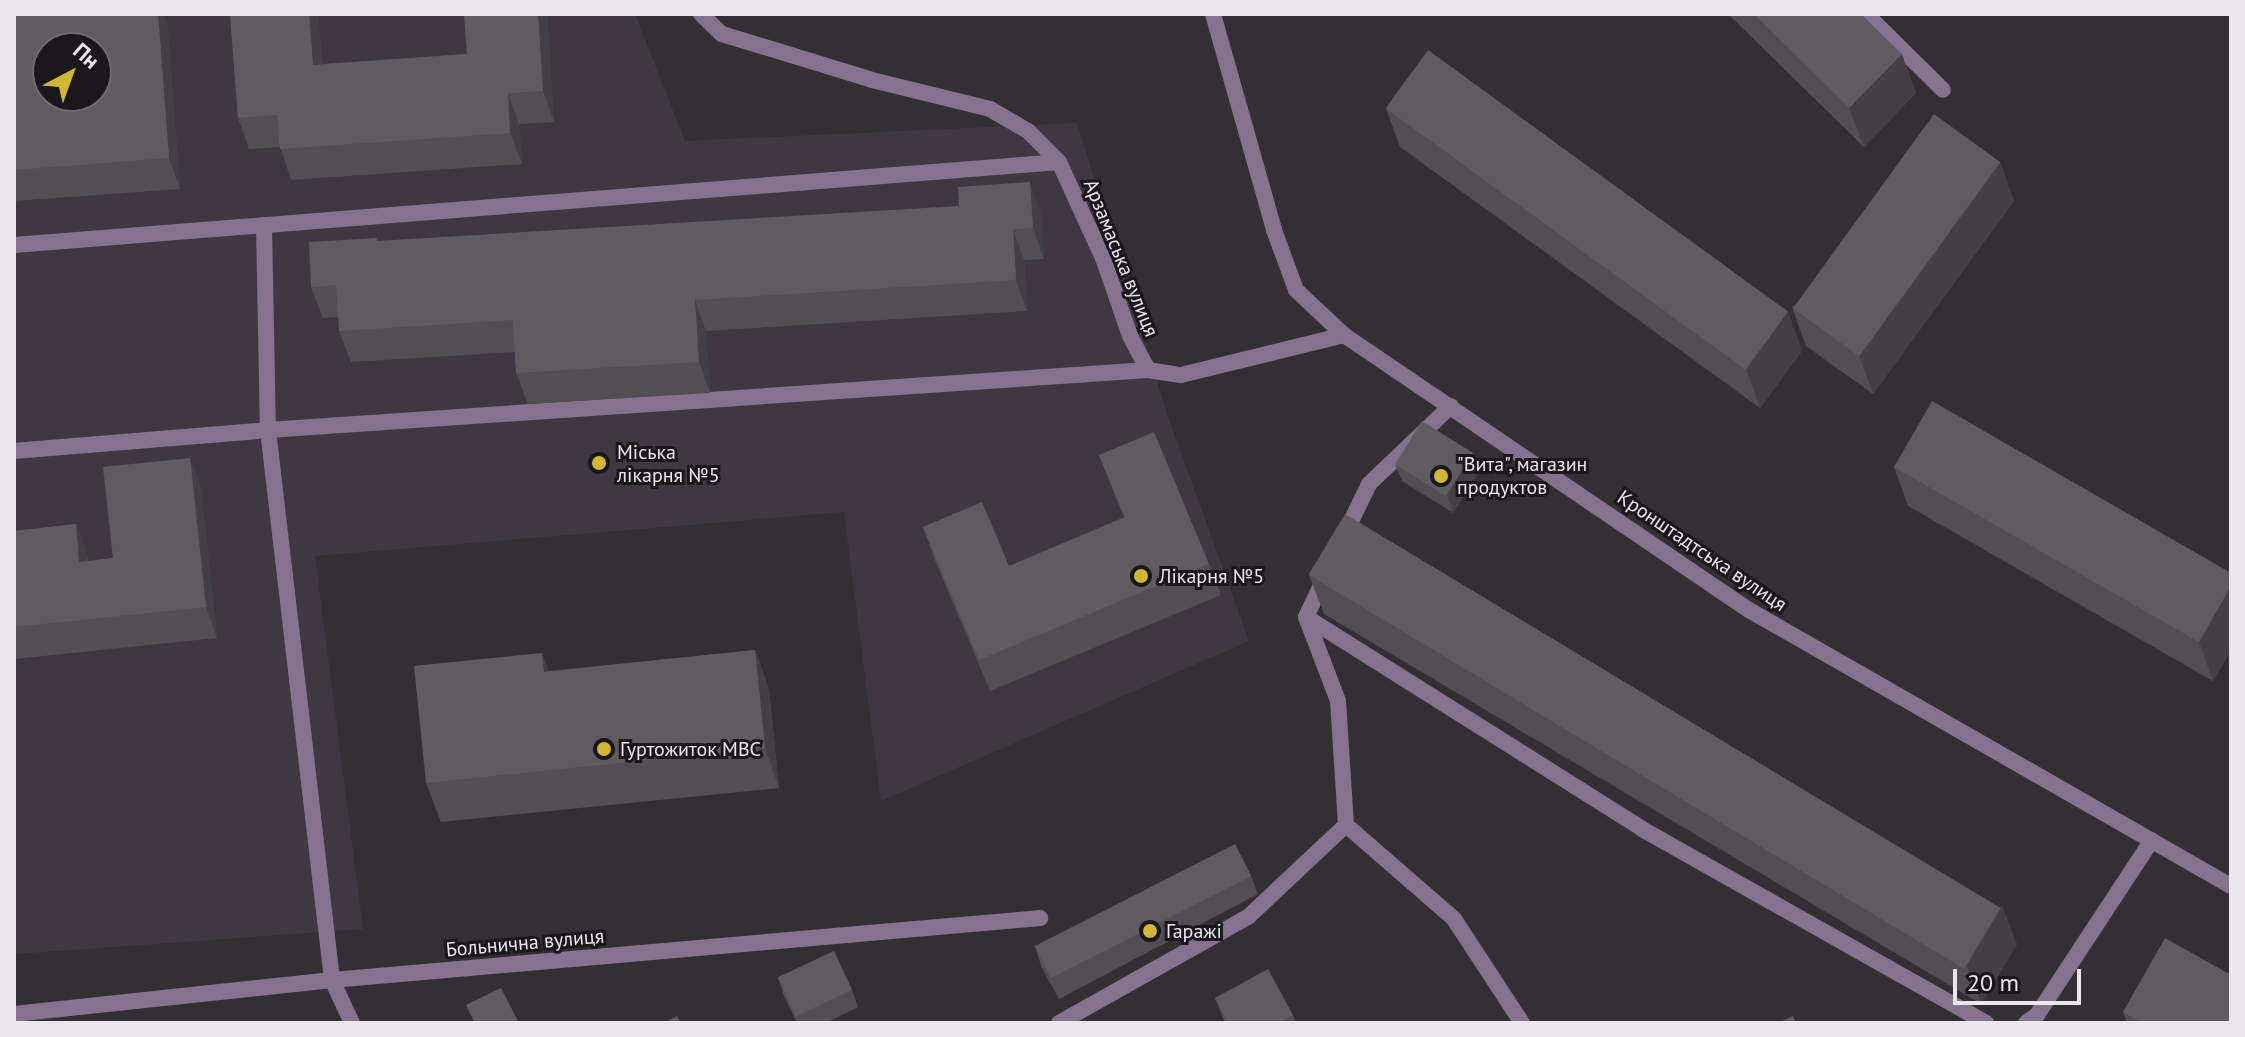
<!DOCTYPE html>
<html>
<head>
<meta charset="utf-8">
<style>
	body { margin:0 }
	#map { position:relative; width:2245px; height:1037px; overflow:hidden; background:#333034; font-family:"PT Sans",sans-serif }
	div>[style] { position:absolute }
	.built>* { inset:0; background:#3f3842 }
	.lane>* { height:16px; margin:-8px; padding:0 8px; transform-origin:8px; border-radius:8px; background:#867290 }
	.street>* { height:16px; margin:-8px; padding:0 8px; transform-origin:8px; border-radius:8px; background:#867290 }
	.wall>* { inset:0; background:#524f53 }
	.shaded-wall>* { inset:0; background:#424044 }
	.building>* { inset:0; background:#5f5c61; transform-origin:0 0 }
	.dots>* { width:22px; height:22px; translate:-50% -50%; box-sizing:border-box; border:4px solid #1a181b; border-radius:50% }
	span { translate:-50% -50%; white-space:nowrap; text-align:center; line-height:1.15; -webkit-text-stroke:6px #1a181b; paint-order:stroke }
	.street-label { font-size:20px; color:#e9e7ea }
	.poi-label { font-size:20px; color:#e9e7ea }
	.left { translate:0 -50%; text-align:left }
	.frame { position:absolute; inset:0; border:16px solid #e9e7ea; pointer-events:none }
	.north { position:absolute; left:32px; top:32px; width:80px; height:80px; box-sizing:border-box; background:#1a181b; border:2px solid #6d6b6e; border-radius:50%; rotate:41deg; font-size:22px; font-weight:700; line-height:32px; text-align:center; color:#e9e7ea }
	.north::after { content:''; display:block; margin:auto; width:28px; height:36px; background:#d1b736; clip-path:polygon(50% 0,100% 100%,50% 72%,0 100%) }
	.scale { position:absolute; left:1953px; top:969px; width:128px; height:36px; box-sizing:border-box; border:4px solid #e9e7ea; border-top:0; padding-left:10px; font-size:24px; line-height:28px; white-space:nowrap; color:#e9e7ea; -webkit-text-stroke:6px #1a181b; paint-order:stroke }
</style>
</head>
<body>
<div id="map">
	<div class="built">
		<i style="clip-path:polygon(evenodd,14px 14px,635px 14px,685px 141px,1077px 123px,1167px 414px,1249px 641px,881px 801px,844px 512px,315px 556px,363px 929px,14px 954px,14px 14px,48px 48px,96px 48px,96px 96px,48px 96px,48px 48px)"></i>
	</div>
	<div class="lane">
		<i style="left:1866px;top:14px;width:108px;rotate:44.6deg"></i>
		<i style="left:264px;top:225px;width:205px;rotate:88.9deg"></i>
		<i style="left:268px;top:430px;width:554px;rotate:83.36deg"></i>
		<i style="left:14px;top:245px;width:1048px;rotate:-4.54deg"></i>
		<i style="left:14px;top:451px;width:255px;rotate:-4.7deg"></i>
		<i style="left:268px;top:430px;width:882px;rotate:-3.9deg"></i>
		<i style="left:1343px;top:538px;width:60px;rotate:-64.3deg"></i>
		<i style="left:1369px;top:484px;width:113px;rotate:-43.6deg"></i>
		<i style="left:1325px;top:577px;width:44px;rotate:115.4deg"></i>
		<i style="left:1306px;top:617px;width:90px;rotate:69.1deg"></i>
		<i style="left:1338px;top:701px;width:124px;rotate:86.3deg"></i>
		<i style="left:1306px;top:617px;width:397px;rotate:32.2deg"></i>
		<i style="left:1642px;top:829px;width:395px;rotate:29.4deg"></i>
	</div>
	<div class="street">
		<i style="left:701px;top:14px;width:29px;rotate:44deg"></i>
		<i style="left:722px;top:34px;width:157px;rotate:17deg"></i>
		<i style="left:872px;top:80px;width:122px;rotate:13.8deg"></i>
		<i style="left:990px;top:109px;width:44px;rotate:30.1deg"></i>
		<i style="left:1028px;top:131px;width:44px;rotate:45deg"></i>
		<i style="left:1059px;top:162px;width:106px;rotate:65.4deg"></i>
		<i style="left:1103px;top:258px;width:83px;rotate:70.9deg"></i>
		<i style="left:1130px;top:336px;width:38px;rotate:62deg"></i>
		<i style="left:1148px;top:370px;width:33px;rotate:9deg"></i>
		<i style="left:1181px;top:375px;width:168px;rotate:-13.8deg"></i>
		<i style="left:1213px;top:14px;width:224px;rotate:74.2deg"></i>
		<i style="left:1274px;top:230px;width:64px;rotate:69.9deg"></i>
		<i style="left:1296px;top:290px;width:66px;rotate:43.2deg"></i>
		<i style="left:1344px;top:335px;width:490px;rotate:34.2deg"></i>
		<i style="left:1749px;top:610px;width:555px;rotate:29.8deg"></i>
		<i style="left:332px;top:980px;width:47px;rotate:65.1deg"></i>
		<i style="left:14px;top:1014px;width:320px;rotate:-6.1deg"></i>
		<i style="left:332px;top:980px;width:711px;rotate:-5deg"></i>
		<i style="left:1059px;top:1023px;width:217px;rotate:-29.3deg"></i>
		<i style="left:1248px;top:917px;width:134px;rotate:-43.2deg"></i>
		<i style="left:1346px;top:825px;width:143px;rotate:41deg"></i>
		<i style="left:1454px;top:919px;width:124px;rotate:56.8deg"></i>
		<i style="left:2026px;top:1023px;width:14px;rotate:-36deg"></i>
		<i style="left:2037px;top:1015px;width:209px;rotate:-56.7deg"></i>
	</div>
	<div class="wall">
		<i style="clip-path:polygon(14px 14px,167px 21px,180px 189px,14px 201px)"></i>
		<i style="clip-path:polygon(230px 14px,318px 14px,322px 64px,467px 54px,547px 14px,554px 122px,519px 124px,522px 164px,291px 180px,280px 147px,249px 149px,238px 118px)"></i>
		<i style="clip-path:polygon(1728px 14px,1861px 14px,1916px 93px,1864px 147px)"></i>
		<i style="clip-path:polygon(1386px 108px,1788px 312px,1802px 351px,1760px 408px,1400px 147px)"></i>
		<i style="clip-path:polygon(2000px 162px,2014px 201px,1873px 394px,1806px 346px,1792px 307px)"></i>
		<i style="clip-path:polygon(1041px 213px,1044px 259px,1024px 260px,1027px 311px,706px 331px,710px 393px,528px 404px,516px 373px,515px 352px,351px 362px,339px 331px,339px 317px,323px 318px,311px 287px,376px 238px,378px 241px)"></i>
		<i style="clip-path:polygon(1473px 453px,1480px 470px,1453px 513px,1402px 481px,1395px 464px)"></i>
		<i style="clip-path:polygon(1099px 455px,1209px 564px,1221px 595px,990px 691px,934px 558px,923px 527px,1009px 566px,1124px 518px)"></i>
		<i style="clip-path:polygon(190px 458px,201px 489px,217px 638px,14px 659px,14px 531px,76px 524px,87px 555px,88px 561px,113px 558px)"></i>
		<i style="clip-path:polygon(1894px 467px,2231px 573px,2231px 650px,2213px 681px,1908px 506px)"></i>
		<i style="clip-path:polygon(1309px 575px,2017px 944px,1981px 1004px,1324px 614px)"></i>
		<i style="clip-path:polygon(755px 650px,769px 689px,779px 788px,441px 822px,426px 783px,542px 653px,548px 671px)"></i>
		<i style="clip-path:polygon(1251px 876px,1258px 894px,1059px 999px,1042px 968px,1036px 950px)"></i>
		<i style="clip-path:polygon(778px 978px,852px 990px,858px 1007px,826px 1023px,797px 1023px,784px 996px)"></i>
		<i style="clip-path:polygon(1215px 998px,1293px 1015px,1296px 1023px,1225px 1023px)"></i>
		<i style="clip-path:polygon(2123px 1012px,2231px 1023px,2127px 1023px)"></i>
	</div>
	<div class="shaded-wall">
		<i style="clip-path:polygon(158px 14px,164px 14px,167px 21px,180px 189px,169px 158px)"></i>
		<i style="clip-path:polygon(309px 14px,318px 14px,324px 96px,313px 65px)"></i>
		<i style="clip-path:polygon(538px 14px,547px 14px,554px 122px,543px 91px)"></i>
		<i style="clip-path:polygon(1902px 54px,1916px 93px,1864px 147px,1849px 108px)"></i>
		<i style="clip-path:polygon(508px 93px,519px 124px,522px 164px,510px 133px)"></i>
		<i style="clip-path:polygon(2000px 162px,2014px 201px,1873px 394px,1859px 355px)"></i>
		<i style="clip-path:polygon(1030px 182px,1041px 213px,1044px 259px,1033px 228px)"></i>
		<i style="clip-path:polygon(1013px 229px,1024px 260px,1027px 311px,1016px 280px)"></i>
		<i style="clip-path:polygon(695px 300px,706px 331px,710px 393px,699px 362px)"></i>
		<i style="clip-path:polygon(1788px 312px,1802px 351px,1760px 408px,1746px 369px)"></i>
		<i style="clip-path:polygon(1473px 453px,1480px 470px,1453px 513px,1447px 495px)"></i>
		<i style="clip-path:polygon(190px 458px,201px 489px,217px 638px,206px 607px)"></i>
		<i style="clip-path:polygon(76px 524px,87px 555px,91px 593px,79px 562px)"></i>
		<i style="clip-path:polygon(2231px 586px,2231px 650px,2213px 681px,2199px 642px)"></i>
		<i style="clip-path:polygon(755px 650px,769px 689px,779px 788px,765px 748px)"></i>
		<i style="clip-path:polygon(542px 653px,556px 692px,544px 672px)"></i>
		<i style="clip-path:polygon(2002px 905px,2017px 944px,1981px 1004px,1967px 965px)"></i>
	</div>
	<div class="building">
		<i style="clip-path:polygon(evenodd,14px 14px,158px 14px,169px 158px,14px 170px,14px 14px,48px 48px,96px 48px,96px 96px,48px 96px,48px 48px)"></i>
		<i style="clip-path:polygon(230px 14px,309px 14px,313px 65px,467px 54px,464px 14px,538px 14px,543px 91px,508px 93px,510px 133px,280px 149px,277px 115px,238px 118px)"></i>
		<i style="clip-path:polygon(1754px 14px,1861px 14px,1902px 54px,1849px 108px)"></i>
		<i style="left:1428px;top:50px;width:445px;height:72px;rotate:36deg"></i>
		<i style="left:1934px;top:114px;width:82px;height:240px;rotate:36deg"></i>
		<i style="clip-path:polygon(1030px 182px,1033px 228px,1013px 229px,1016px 280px,695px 300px,699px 362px,516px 373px,513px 320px,339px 331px,336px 285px,311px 287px,309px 242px,376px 238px,377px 241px,959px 206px,958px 187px)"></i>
		<i style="clip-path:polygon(1932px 401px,2231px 573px,2231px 586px,2199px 642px,1894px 467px)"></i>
		<i style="left:1422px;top:421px;width:60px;height:51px;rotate:32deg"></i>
		<i style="clip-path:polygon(1154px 432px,1209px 564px,979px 660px,923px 527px,982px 502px,1009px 566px,1125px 517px,1099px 455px)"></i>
		<i style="clip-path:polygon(190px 458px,206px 607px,14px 627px,14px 531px,76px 524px,79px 562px,113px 558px,103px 467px)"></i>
		<i style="left:1345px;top:514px;width:765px;height:71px;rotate:31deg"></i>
		<i style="clip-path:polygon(755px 650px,765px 748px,426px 783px,414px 666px,542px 653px,544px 672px)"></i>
		<i style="left:1235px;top:844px;width:36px;height:225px;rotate:63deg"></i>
		<i style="clip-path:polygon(2165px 938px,2231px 975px,2231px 1023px,2142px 1023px,2123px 1012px)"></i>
		<i style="left:834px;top:951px;width:43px;height:62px;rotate:65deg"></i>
		<i style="clip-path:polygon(1268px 969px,1293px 1015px,1278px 1023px,1228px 1023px,1215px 998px)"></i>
		<i style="clip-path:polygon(501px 988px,519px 1023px,475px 1023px,466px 1005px)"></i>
		<i style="clip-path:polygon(677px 1016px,681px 1023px,664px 1023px)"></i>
		<i style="clip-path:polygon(1793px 1016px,1796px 1023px,1778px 1023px)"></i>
	</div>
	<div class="dots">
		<i style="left:599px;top:463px;background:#d1b736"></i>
		<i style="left:1441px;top:476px;background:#d1b736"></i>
		<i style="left:1141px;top:576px;background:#d1b736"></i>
		<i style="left:604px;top:749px;background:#d1b736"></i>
		<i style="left:1150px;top:931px;background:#d1b736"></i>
	</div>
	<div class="street-label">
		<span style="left:1121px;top:258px;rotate:68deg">Арзамаська вулиця</span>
		<span style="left:1702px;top:551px;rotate:34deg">Кронштадтська вулиця</span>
		<span style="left:525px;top:943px;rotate:-5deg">Больнична вулиця</span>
	</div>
	<div class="poi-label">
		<span class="left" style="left:617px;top:464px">Міська<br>лікарня №5</span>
		<span class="left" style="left:1457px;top:476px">"Вита", магазин<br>продуктов</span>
		<span class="left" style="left:1159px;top:576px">Лікарня №5</span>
		<span class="left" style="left:620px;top:749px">Гуртожиток МВС</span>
		<span class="left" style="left:1166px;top:931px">Гаражі</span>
	</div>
	<div class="frame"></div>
	<div class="north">Пн</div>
	<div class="scale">20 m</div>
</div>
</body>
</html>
